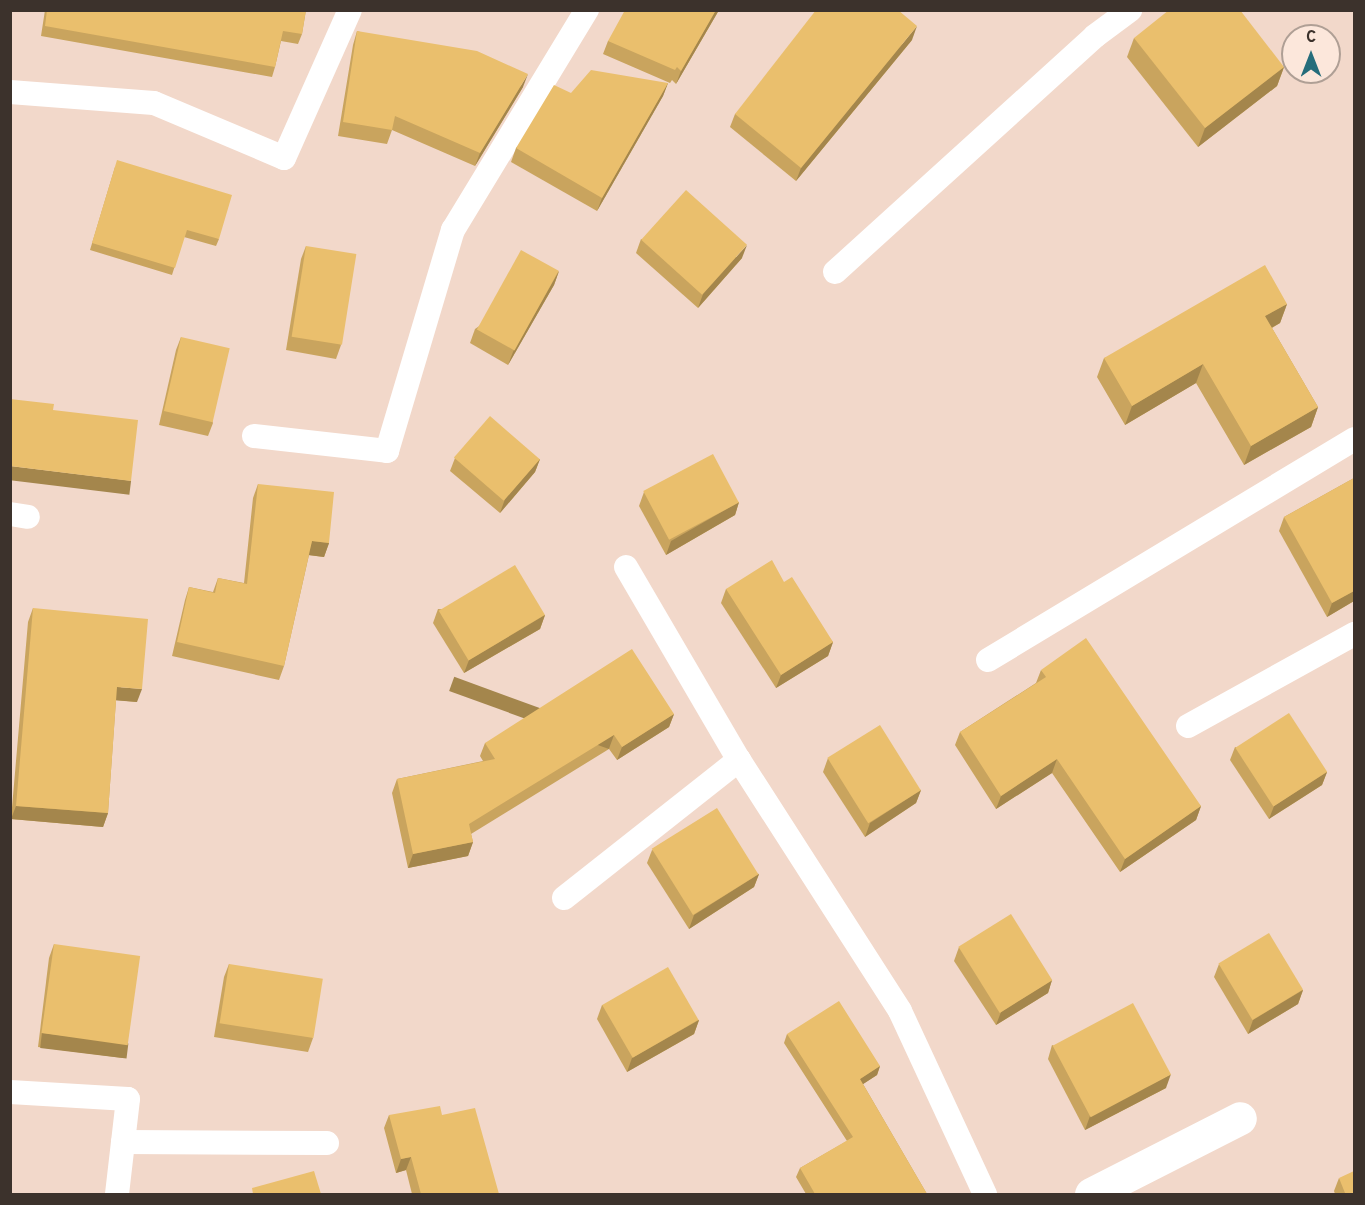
<!DOCTYPE html>
<html>
<head>
<meta charset="utf-8">
<style>
	body { margin:0 }
	#map { position:relative; width:1365px; height:1205px; overflow:hidden; background:#f2d8ca; font-family:Overpass,sans-serif }
	div>[style] { position:absolute }
	.service>* { height:24px; margin:-12px; padding:0 12px; transform-origin:12px; border-radius:12px; background:#fff }
	.minor>* { height:33px; margin:-16.5px; padding:0 16.5px; transform-origin:16.5px; border-radius:16.5px; background:#fff }
	.wall>* { inset:0; background:#c9a45e }
	.shaded-wall>* { inset:0; background:#a4864c; transform-origin:0 0 }
	.building>* { inset:0; background:#eabf6d; transform-origin:0 0 }
	span { translate:-50% -50%; white-space:nowrap; text-align:center; line-height:1.15; -webkit-text-stroke:4.5px #fce7db; paint-order:stroke }
	.frame { position:absolute; inset:0; border:12px solid #3c322c; pointer-events:none }
	.north { position:absolute; left:1281px; top:24px; width:60px; height:60px; box-sizing:border-box; background:#fce7db; border:2px solid #af9f95; border-radius:50%; rotate:0deg; font-size:16px; font-weight:700; line-height:24px; text-align:center; color:#3c322c }
	.north::after { content:''; display:block; margin:auto; width:21px; height:27px; background:#266d7b; clip-path:polygon(50% 0,100% 100%,50% 72%,0 100%) }
</style>
</head>
<body>
<div id="map">
	<div class="service">
		<i style="left:10px;top:92px;width:144px;rotate:4.4deg"></i>
		<i style="left:154px;top:103px;width:141px;rotate:22.9deg"></i>
		<i style="left:284px;top:158px;width:162px;rotate:-66deg"></i>
		<i style="left:835px;top:272px;width:351px;rotate:-42.2deg"></i>
		<i style="left:1095px;top:36px;width:44px;rotate:-36.6deg"></i>
		<i style="left:254px;top:436px;width:134px;rotate:6.4deg"></i>
		<i style="left:387px;top:451px;width:231px;rotate:-73.4deg"></i>
		<i style="left:453px;top:230px;width:258px;rotate:-58.7deg"></i>
		<i style="left:10px;top:514px;width:18px;rotate:9deg"></i>
		<i style="left:626px;top:567px;width:224px;rotate:59.7deg"></i>
		<i style="left:988px;top:660px;width:428px;rotate:-31.1deg"></i>
		<i style="left:1188px;top:726px;width:190px;rotate:-29deg"></i>
		<i style="left:564px;top:898px;width:223px;rotate:-38.3deg"></i>
		<i style="left:739px;top:760px;width:298px;rotate:57.3deg"></i>
		<i style="left:900px;top:1011px;width:202px;rotate:65.1deg"></i>
		<i style="left:10px;top:1092px;width:118px;rotate:3.4deg"></i>
		<i style="left:128px;top:1099px;width:96px;rotate:96.6deg"></i>
		<i style="left:123px;top:1142px;width:204px;rotate:0.3deg"></i>
	</div>
	<div class="minor">
		<i style="left:1091px;top:1194px;width:167px;rotate:-27deg"></i>
	</div>
	<div class="wall">
		<i style="clip-path:polygon(45px 10px,306px 10px,302px 34px,298px 44px,281px 41px,275px 67px,272px 77px,41px 36px)"></i>
		<i style="clip-path:polygon(719px 10px,676px 84px,672px 80px,670px 83px,603px 54px,608px 41px)"></i>
		<i style="clip-path:polygon(357px 31px,523px 87px,475px 166px,392px 130px,387px 144px,338px 136px,353px 45px)"></i>
		<i style="clip-path:polygon(1134px 38px,1284px 67px,1277px 86px,1198px 147px,1127px 57px)"></i>
		<i style="clip-path:polygon(912px 40px,796px 181px,730px 127px,735px 114px)"></i>
		<i style="clip-path:polygon(668px 83px,663px 96px,597px 211px,511px 162px,516px 148px,571px 93px)"></i>
		<i style="clip-path:polygon(115px 167px,219px 239px,216px 246px,184px 237px,172px 275px,90px 250px)"></i>
		<i style="clip-path:polygon(641px 239px,742px 258px,698px 308px,636px 253px)"></i>
		<i style="clip-path:polygon(306px 246px,341px 345px,336px 359px,286px 350px,301px 259px)"></i>
		<i style="clip-path:polygon(559px 271px,554px 285px,508px 365px,470px 343px,475px 329px)"></i>
		<i style="clip-path:polygon(1287px 304px,1280px 323px,1272px 328px,1318px 407px,1311px 427px,1244px 465px,1196px 383px,1125px 425px,1097px 377px,1104px 358px)"></i>
		<i style="clip-path:polygon(181px 337px,213px 423px,208px 436px,159px 425px,176px 350px)"></i>
		<i style="clip-path:polygon(455px 458px,540px 459px,535px 472px,500px 513px,450px 471px)"></i>
		<i style="clip-path:polygon(1354px 478px,1354px 601px,1327px 617px,1279px 531px,1284px 517px)"></i>
		<i style="clip-path:polygon(258px 484px,329px 543px,324px 557px,309px 555px,284px 666px,279px 680px,172px 656px,185px 600px,189px 587px,213px 592px,218px 578px,244px 583px,253px 498px)"></i>
		<i style="clip-path:polygon(644px 492px,739px 502px,735px 515px,666px 555px,639px 506px)"></i>
		<i style="clip-path:polygon(784px 582px,833px 642px,828px 656px,776px 688px,721px 603px,726px 589px)"></i>
		<i style="clip-path:polygon(33px 608px,137px 702px,116px 700px,108px 813px,103px 827px,11px 819px,28px 622px)"></i>
		<i style="clip-path:polygon(438px 609px,545px 615px,540px 629px,464px 673px,433px 623px)"></i>
		<i style="clip-path:polygon(1041px 670px,1201px 806px,1196px 820px,1120px 872px,1052px 773px,996px 809px,955px 745px,960px 732px,1036px 683px)"></i>
		<i style="clip-path:polygon(674px 714px,669px 727px,617px 760px,609px 749px,471px 834px,473px 842px,468px 856px,408px 868px,392px 793px,397px 779px,483px 761px,480px 756px,485px 743px)"></i>
		<i style="clip-path:polygon(1235px 747px,1327px 772px,1322px 785px,1269px 819px,1230px 760px)"></i>
		<i style="clip-path:polygon(828px 758px,921px 790px,916px 803px,865px 837px,823px 772px)"></i>
		<i style="clip-path:polygon(652px 850px,759px 874px,754px 887px,689px 929px,647px 863px)"></i>
		<i style="clip-path:polygon(54px 944px,123px 1058px,38px 1047px,49px 958px)"></i>
		<i style="clip-path:polygon(959px 947px,1052px 980px,1048px 993px,996px 1025px,954px 961px)"></i>
		<i style="clip-path:polygon(229px 964px,313px 1038px,308px 1052px,214px 1037px,224px 977px)"></i>
		<i style="clip-path:polygon(1219px 964px,1303px 990px,1298px 1004px,1248px 1034px,1214px 977px)"></i>
		<i style="clip-path:polygon(602px 1005px,699px 1020px,694px 1034px,627px 1072px,597px 1019px)"></i>
		<i style="clip-path:polygon(787px 1034px,880px 1066px,877px 1075px,863px 1084px,927px 1194px,806px 1194px,796px 1177px,800px 1168px,847px 1141px,784px 1043px)"></i>
		<i style="clip-path:polygon(1052px 1045px,1166px 1088px,1085px 1130px,1048px 1059px)"></i>
		<i style="clip-path:polygon(389px 1115px,442px 1115px,499px 1194px,412px 1194px,406px 1170px,396px 1173px,384px 1128px)"></i>
		<i style="clip-path:polygon(1339px 1178px,1354px 1194px,1335px 1194px,1334px 1191px)"></i>
	</div>
	<div class="shaded-wall">
		<i style="clip-path:polygon(716px 10px,719px 10px,676px 84px,681px 71px)"></i>
		<i style="clip-path:polygon(917px 26px,912px 40px,796px 181px,801px 168px)"></i>
		<i style="clip-path:polygon(1284px 67px,1277px 86px,1198px 147px,1205px 128px)"></i>
		<i style="clip-path:polygon(528px 74px,523px 87px,475px 166px,480px 153px)"></i>
		<i style="clip-path:polygon(668px 83px,663px 96px,597px 211px,602px 198px)"></i>
		<i style="clip-path:polygon(747px 245px,742px 258px,698px 308px,703px 294px)"></i>
		<i style="clip-path:polygon(559px 271px,554px 285px,508px 365px,513px 352px)"></i>
		<i style="clip-path:polygon(1287px 304px,1280px 323px,1258px 335px,1265px 316px)"></i>
		<i style="clip-path:polygon(1203px 364px,1196px 383px,1125px 425px,1132px 406px)"></i>
		<i style="clip-path:polygon(1318px 407px,1311px 427px,1244px 465px,1251px 446px)"></i>
		<i style="clip-path:polygon(540px 459px,535px 472px,500px 513px,505px 499px)"></i>
		<i style="left:10px;top:466px;width:122px;height:14px;rotate:7deg"></i>
		<i style="clip-path:polygon(739px 502px,735px 515px,666px 555px,671px 541px)"></i>
		<i style="clip-path:polygon(312px 541px,329px 543px,324px 557px,308px 555px)"></i>
		<i style="clip-path:polygon(1354px 591px,1354px 601px,1327px 617px,1332px 603px)"></i>
		<i style="clip-path:polygon(545px 615px,540px 629px,464px 673px,469px 660px)"></i>
		<i style="clip-path:polygon(833px 642px,828px 656px,776px 688px,781px 675px)"></i>
		<i style="clip-path:polygon(117px 687px,142px 689px,137px 702px,112px 700px)"></i>
		<i style="clip-path:polygon(674px 714px,669px 727px,617px 760px,622px 747px)"></i>
		<i style="left:614px;top:735px;width:15px;height:170px;rotate:110deg"></i>
		<i style="clip-path:polygon(1057px 759px,1052px 773px,996px 809px,1001px 796px)"></i>
		<i style="clip-path:polygon(1327px 772px,1322px 785px,1269px 819px,1274px 806px)"></i>
		<i style="clip-path:polygon(921px 790px,916px 803px,865px 837px,870px 823px)"></i>
		<i style="clip-path:polygon(16px 806px,108px 813px,103px 827px,11px 819px)"></i>
		<i style="clip-path:polygon(1201px 806px,1196px 820px,1120px 872px,1125px 859px)"></i>
		<i style="clip-path:polygon(473px 842px,468px 856px,408px 868px,413px 854px)"></i>
		<i style="clip-path:polygon(759px 874px,754px 887px,689px 929px,694px 915px)"></i>
		<i style="clip-path:polygon(1052px 980px,1048px 993px,996px 1025px,1001px 1012px)"></i>
		<i style="clip-path:polygon(1303px 990px,1298px 1004px,1248px 1034px,1253px 1020px)"></i>
		<i style="clip-path:polygon(699px 1020px,694px 1034px,627px 1072px,632px 1058px)"></i>
		<i style="left:42px;top:1033px;width:87px;height:15px;rotate:7deg"></i>
		<i style="clip-path:polygon(880px 1066px,877px 1075px,857px 1088px,860px 1079px)"></i>
		<i style="clip-path:polygon(1171px 1074px,1166px 1088px,1085px 1130px,1090px 1116px)"></i>
		<i style="clip-path:polygon(411px 1157px,406px 1170px,396px 1173px,401px 1159px)"></i>
	</div>
	<div class="building">
		<i style="clip-path:polygon(47px 10px,306px 10px,302px 34px,283px 31px,275px 67px,45px 26px)"></i>
		<i style="clip-path:polygon(625px 10px,716px 10px,681px 71px,677px 67px,675px 70px,608px 41px)"></i>
		<i style="clip-path:polygon(816px 10px,898px 10px,917px 26px,801px 168px,735px 114px)"></i>
		<i style="clip-path:polygon(1169px 10px,1240px 10px,1284px 67px,1205px 128px,1134px 38px)"></i>
		<i style="clip-path:polygon(357px 31px,477px 51px,528px 74px,480px 153px,395px 116px,392px 130px,343px 122px)"></i>
		<i style="clip-path:polygon(591px 70px,668px 83px,602px 198px,516px 148px,554px 85px,571px 93px)"></i>
		<i style="clip-path:polygon(117px 160px,232px 195px,219px 239px,187px 230px,175px 268px,92px 243px)"></i>
		<i style="left:686px;top:190px;width:82px;height:67px;rotate:42deg"></i>
		<i style="left:306px;top:246px;width:51px;height:92px;rotate:9deg"></i>
		<i style="left:521px;top:250px;width:43px;height:91px;rotate:29deg"></i>
		<i style="clip-path:polygon(1265px 265px,1287px 304px,1265px 316px,1318px 407px,1251px 446px,1203px 364px,1132px 406px,1104px 358px)"></i>
		<i style="left:181px;top:337px;width:50px;height:76px;rotate:13deg"></i>
		<i style="clip-path:polygon(10px 399px,54px 404px,53px 410px,138px 420px,131px 481px,10px 466px)"></i>
		<i style="left:490px;top:416px;width:66px;height:55px;rotate:41deg"></i>
		<i style="left:713px;top:454px;width:55px;height:79px;rotate:62deg"></i>
		<i style="clip-path:polygon(1354px 478px,1354px 591px,1332px 603px,1284px 517px)"></i>
		<i style="clip-path:polygon(258px 484px,334px 492px,329px 543px,312px 541px,284px 666px,177px 642px,189px 587px,215px 593px,218px 578px,247px 584px)"></i>
		<i style="clip-path:polygon(772px 560px,784px 582px,792px 577px,833px 642px,781px 675px,726px 589px)"></i>
		<i style="left:515px;top:565px;width:58px;height:89px;rotate:59deg"></i>
		<i style="clip-path:polygon(33px 608px,148px 619px,142px 689px,117px 687px,108px 813px,16px 806px)"></i>
		<i style="clip-path:polygon(1086px 638px,1201px 806px,1125px 859px,1057px 759px,1001px 796px,960px 732px,1046px 677px,1041px 670px)"></i>
		<i style="clip-path:polygon(632px 649px,674px 714px,622px 747px,614px 735px,469px 824px,473px 842px,413px 854px,397px 779px,495px 759px,485px 743px)"></i>
		<i style="left:1289px;top:713px;width:70px;height:64px;rotate:57deg"></i>
		<i style="left:880px;top:725px;width:77px;height:62px;rotate:58deg"></i>
		<i style="left:717px;top:808px;width:78px;height:77px;rotate:58deg"></i>
		<i style="left:1011px;top:914px;width:78px;height:62px;rotate:58deg"></i>
		<i style="left:1269px;top:933px;width:66px;height:59px;rotate:59deg"></i>
		<i style="left:54px;top:944px;width:87px;height:90px;rotate:8deg"></i>
		<i style="left:229px;top:964px;width:95px;height:60px;rotate:9deg"></i>
		<i style="left:668px;top:967px;width:61px;height:76px;rotate:60deg"></i>
		<i style="clip-path:polygon(839px 1001px,880px 1066px,860px 1079px,927px 1194px,815px 1194px,800px 1168px,853px 1137px,787px 1034px)"></i>
		<i style="left:1133px;top:1003px;width:81px;height:91px;rotate:62deg"></i>
		<i style="clip-path:polygon(440px 1106px,442px 1115px,475px 1108px,499px 1194px,421px 1194px,411px 1157px,401px 1159px,389px 1115px)"></i>
		<i style="clip-path:polygon(314px 1171px,321px 1194px,253px 1194px,252px 1188px)"></i>
		<i style="clip-path:polygon(1354px 1171px,1354px 1194px,1343px 1194px,1345px 1193px,1339px 1178px)"></i>
	</div>
	<div class="frame"></div>
	<div class="north">С</div>
</div>
</body>
</html>
